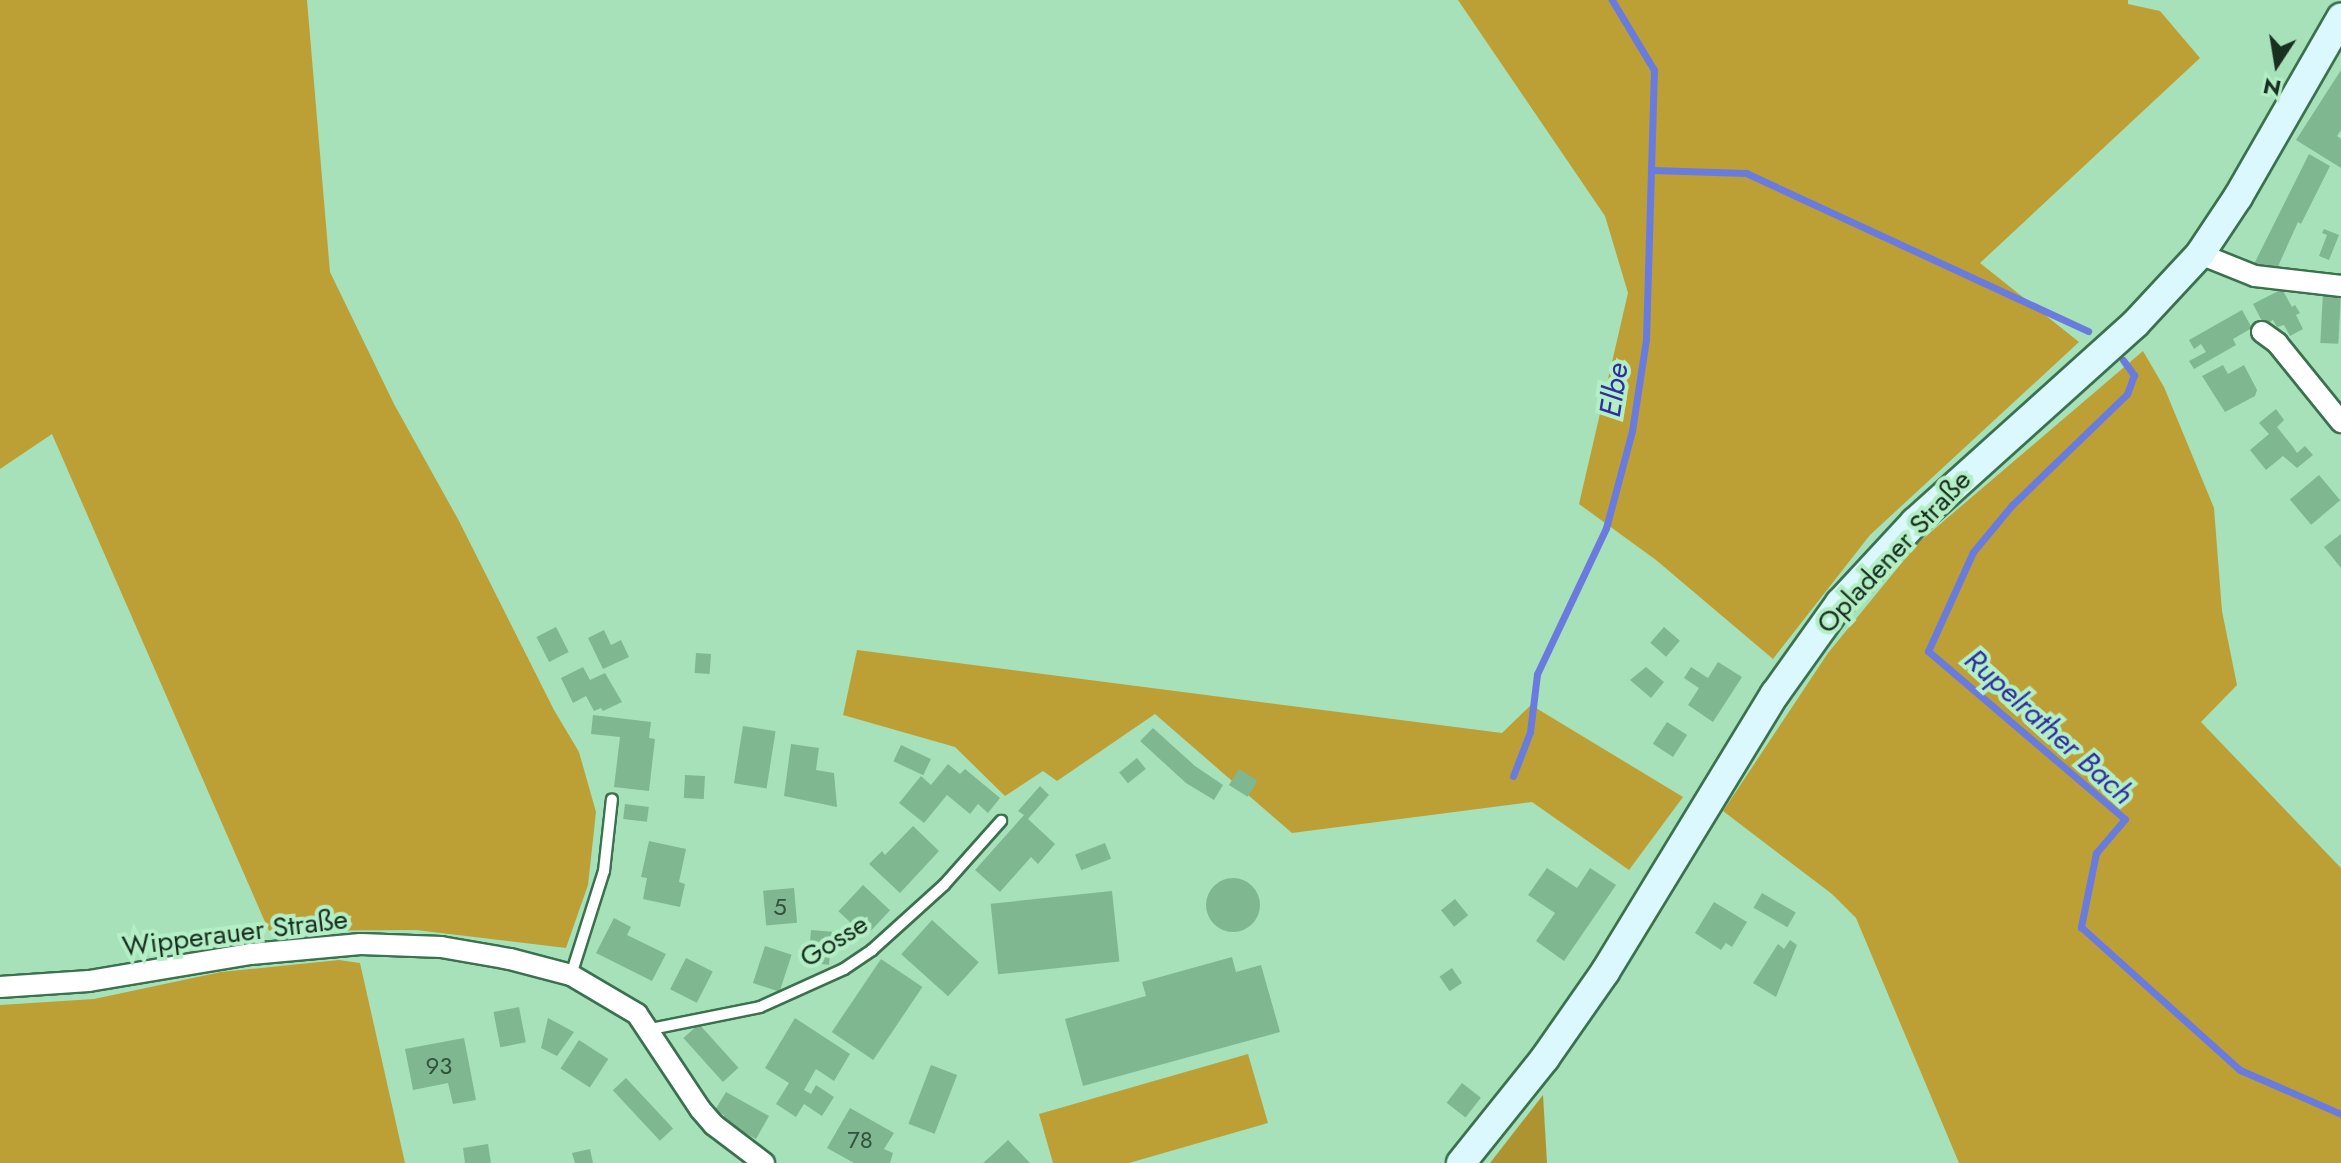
<!DOCTYPE html>
<html>
<head>
<meta charset="utf-8">
<style>
	body { margin:0 }
	#map { position:relative; width:2341px; height:1163px; overflow:hidden; background:#a7e1b9; font-family:Jost,sans-serif }
	div>[style] { position:absolute }
	.green>* { inset:0; background:#bca035 }
	.forest>* { inset:0; background:#ae9430 }
	.stream>* { height:7px; margin:-3.5px; padding:0 3.5px; transform-origin:3.5px; border-radius:3.5px; background:#6a7bde }
	.building>* { inset:0; background:#7fb790; transform-origin:0 0 }
	.round { border-radius:50% }
	.roads { filter:drop-shadow(2px 0 #3b714e) drop-shadow(-2px 0 #3b714e) drop-shadow(0 2px #3b714e) drop-shadow(0 -2px #3b714e) }
	.service>* { height:10px; margin:-5px; padding:0 5px; transform-origin:5px; border-radius:5px; background:#fff }
	.minor>* { height:20px; margin:-10px; padding:0 10px; transform-origin:10px; border-radius:10px; background:#fff }
	.secondary>* { height:28px; margin:-14px; padding:0 14px; transform-origin:14px; border-radius:14px; background:#dbf8fe }
	span { translate:-50% -50%; white-space:nowrap; text-align:center; line-height:1.15; -webkit-text-stroke:8px #b4eec5; paint-order:stroke }
	.number-label { font-size:24px; color:#32523d }
	.number-label span { -webkit-text-stroke-width:0 }
	.street-label { font-size:28px; color:#193021 }
	.water-label { font-size:30px; color:#2e2ea2; font-style:italic }
	.north { position:absolute; left:2237px; top:24px; width:80px; height:80px; -webkit-text-stroke:6px #b4eec5; paint-order:stroke; rotate:192deg; font-size:22px; font-weight:700; line-height:32px; text-align:center; color:#193021 }
	.north::after { content:''; display:block; margin:auto; width:28px; height:36px; background:#193021; clip-path:polygon(50% 0,100% 100%,50% 72%,0 100%) }
</style>
</head>
<body>
<div id="map">
	<div class="green">
		<i style="clip-path:polygon(0 0,307px 0,330px 272px,394px 404px,459px 521px,554px 710px,579px 752px,596px 812px,588px 885px,566px 948px,416px 930px,269px 931px,52px 434px,0 469px)"></i>
		<i style="clip-path:polygon(1458px 0,2128px 0,2128px 4px,2160px 11px,2200px 58px,1980px 263px,2079px 342px,1870px 535px,1773px 659px,1656px 560px,1579px 504px,1628px 293px,1605px 216px)"></i>
		<i style="clip-path:polygon(2143px 351px,2164px 387px,2214px 508px,2222px 611px,2237px 685px,2201px 722px,2341px 868px,2341px 1163px,1959px 1163px,1856px 918px,1832px 894px,1723px 811px,1828px 653px,1918px 543px)"></i>
		<i style="clip-path:polygon(857px 650px,1502px 733px,1531px 705px,1683px 797px,1629px 870px,1532px 802px,1292px 833px,1155px 714px,1057px 781px,1043px 771px,1005px 796px,955px 747px,843px 715px)"></i>
		<i style="clip-path:polygon(339px 960px,360px 963px,405px 1163px,0 1163px,0 1005px,94px 999px,221px 972px)"></i>
		<i style="clip-path:polygon(1248px 1054px,1268px 1123px,1129px 1163px,1053px 1163px,1039px 1114px)"></i>
	</div>
	<div class="forest">
		<i style="clip-path:polygon(1543px 1095px,1547px 1163px,1490px 1163px)"></i>
	</div>
	<div class="stream">
		<i style="left:1652px;top:170px;width:94px;rotate:1.8deg"></i>
		<i style="left:1746px;top:173px;width:377px;rotate:24.8deg"></i>
		<i style="left:2123px;top:360px;width:19px;rotate:54deg"></i>
		<i style="left:2134px;top:375px;width:20px;rotate:110deg"></i>
		<i style="left:2127px;top:394px;width:160px;rotate:136deg"></i>
		<i style="left:2012px;top:505px;width:61px;rotate:129.7deg"></i>
		<i style="left:1973px;top:552px;width:109px;rotate:114.4deg"></i>
		<i style="left:1928px;top:651px;width:259px;rotate:40.5deg"></i>
		<i style="left:2125px;top:819px;width:45px;rotate:130.5deg"></i>
		<i style="left:2096px;top:853px;width:76px;rotate:101.5deg"></i>
		<i style="left:2081px;top:927px;width:214px;rotate:42deg"></i>
		<i style="left:2240px;top:1070px;width:110px;rotate:23.5deg"></i>
		<i style="left:1513px;top:776px;width:47px;rotate:-68.9deg"></i>
		<i style="left:1530px;top:732px;width:58px;rotate:-83.1deg"></i>
		<i style="left:1537px;top:674px;width:161px;rotate:-64.7deg"></i>
		<i style="left:1606px;top:528px;width:100px;rotate:-75deg"></i>
		<i style="left:1632px;top:431px;width:93px;rotate:-81.3deg"></i>
		<i style="left:1646px;top:339px;width:269px;rotate:-88.3deg"></i>
		<i style="left:1654px;top:70px;width:82px;rotate:-121deg"></i>
	</div>
	<div class="building">
		<i style="clip-path:polygon(2341px 70px,2341px 130px,2337px 136px,2341px 139px,2341px 168px,2296px 140px)"></i>
		<i style="clip-path:polygon(2309px 154px,2330px 166px,2301px 224px,2298px 222px,2275px 273px,2254px 264px)"></i>
		<i style="clip-path:polygon(2324px 229px,2339px 235px,2329px 260px,2319px 256px,2327px 235px,2322px 233px)"></i>
		<i style="clip-path:polygon(2282px 289px,2292px 307px,2295px 305px,2300px 313px,2296px 315px,2303px 329px,2290px 336px,2284px 325px,2277px 327px,2273px 320px,2264px 325px,2253px 304px)"></i>
		<i style="left:2323px;top:292px;width:18px;height:51px;rotate:3deg"></i>
		<i style="clip-path:polygon(2242px 310px,2252px 328px,2233px 339px,2236px 345px,2194px 369px,2189px 361px,2206px 352px,2201px 344px,2194px 349px,2189px 340px)"></i>
		<i style="clip-path:polygon(2223px 365px,2228px 374px,2244px 365px,2257px 390px,2255px 396px,2225px 412px,2202px 376px)"></i>
		<i style="clip-path:polygon(2276px 409px,2284px 420px,2277px 427px,2293px 447px,2297px 453px,2305px 446px,2313px 455px,2297px 468px,2283px 456px,2266px 470px,2250px 450px,2269px 434px,2259px 423px)"></i>
		<i style="left:2319px;top:475px;width:33px;height:38px;rotate:50deg"></i>
		<i style="clip-path:polygon(2341px 534px,2341px 568px,2324px 547px)"></i>
		<i style="left:556px;top:627px;width:28px;height:22px;rotate:63deg"></i>
		<i style="left:1664px;top:627px;width:21px;height:21px;rotate:41deg"></i>
		<i style="clip-path:polygon(604px 630px,611px 645px,621px 640px,629px 657px,603px 669px,588px 638px)"></i>
		<i style="left:696px;top:653px;width:15px;height:20px;rotate:4deg"></i>
		<i style="clip-path:polygon(1718px 662px,1742px 677px,1713px 722px,1688px 705px,1699px 688px,1684px 678px,1691px 667px,1708px 678px)"></i>
		<i style="clip-path:polygon(583px 667px,590px 680px,605px 673px,622px 702px,603px 711px,601px 708px,594px 711px,586px 696px,573px 703px,561px 678px)"></i>
		<i style="clip-path:polygon(1646px 667px,1664px 682px,1651px 698px,1630px 680px)"></i>
		<i style="clip-path:polygon(593px 715px,651px 722px,649px 738px,655px 739px,649px 791px,614px 787px,620px 737px,591px 734px)"></i>
		<i style="left:1667px;top:722px;width:24px;height:26px;rotate:33deg"></i>
		<i style="left:743px;top:726px;width:33px;height:58px;rotate:9deg"></i>
		<i style="clip-path:polygon(1153px 728px,1195px 766px,1223px 785px,1214px 800px,1186px 783px,1140px 741px)"></i>
		<i style="clip-path:polygon(791px 744px,819px 748px,816px 770px,834px 773px,837px 807px,784px 796px)"></i>
		<i style="left:901px;top:745px;width:33px;height:18px;rotate:25deg"></i>
		<i style="left:1137px;top:758px;width:14px;height:23px;rotate:51deg"></i>
		<i style="clip-path:polygon(948px 764px,960px 774px,965px 769px,1000px 798px,988px 813px,978px 804px,970px 814px,947px 795px,924px 823px,899px 803px,921px 776px,931px 785px)"></i>
		<i style="left:1239px;top:769px;width:22px;height:19px;rotate:32deg"></i>
		<i style="left:685px;top:775px;width:20px;height:23px;rotate:3deg"></i>
		<i style="clip-path:polygon(1040px 786px,1049px 795px,1028px 819px,1055px 844px,1038px 864px,1031px 857px,1000px 892px,975px 870px,1024px 815px,1018px 811px)"></i>
		<i style="left:625px;top:804px;width:24px;height:15px;rotate:7deg"></i>
		<i style="clip-path:polygon(913px 826px,939px 851px,900px 893px,869px 864px,882px 851px,885px 855px)"></i>
		<i style="clip-path:polygon(649px 841px,686px 849px,679px 882px,685px 884px,680px 907px,643px 899px,647px 878px,641px 877px)"></i>
		<i style="left:1105px;top:843px;width:17px;height:32px;rotate:69deg"></i>
		<i style="clip-path:polygon(1547px 868px,1577px 888px,1590px 868px,1616px 885px,1564px 961px,1536px 941px,1555px 913px,1528px 895px)"></i>
		<i class="round" style="left:1206px;top:878px;width:54px;height:54px"></i>
		<i style="left:863px;top:885px;width:37px;height:36px;rotate:43deg"></i>
		<i style="left:794px;top:888px;width:35px;height:31px;rotate:85deg"></i>
		<i style="left:1112px;top:891px;width:71px;height:122px;rotate:84deg"></i>
		<i style="left:1762px;top:893px;width:39px;height:17px;rotate:30deg"></i>
		<i style="left:1455px;top:899px;width:21px;height:18px;rotate:51deg"></i>
		<i style="clip-path:polygon(1714px 902px,1747px 922px,1732px 947px,1726px 943px,1721px 950px,1695px 933px)"></i>
		<i style="clip-path:polygon(614px 918px,631px 927px,627px 935px,666px 954px,652px 981px,596px 953px)"></i>
		<i style="left:932px;top:920px;width:63px;height:46px;rotate:42deg"></i>
		<i style="left:811px;top:930px;width:21px;height:33px;rotate:5deg"></i>
		<i style="clip-path:polygon(1790px 940px,1797px 945px,1776px 997px,1753px 983px,1778px 944px,1784px 949px)"></i>
		<i style="left:765px;top:946px;width:28px;height:39px;rotate:18deg"></i>
		<i style="clip-path:polygon(1232px 957px,1236px 972px,1261px 965px,1280px 1032px,1083px 1086px,1065px 1019px,1146px 996px,1142px 982px)"></i>
		<i style="left:686px;top:958px;width:30px;height:35px;rotate:27deg"></i>
		<i style="left:881px;top:959px;width:50px;height:88px;rotate:34deg"></i>
		<i style="left:1452px;top:968px;width:18px;height:15px;rotate:56deg"></i>
		<i style="left:519px;top:1007px;width:36px;height:26px;rotate:79deg"></i>
		<i style="clip-path:polygon(548px 1018px,574px 1032px,557px 1056px,541px 1048px)"></i>
		<i style="clip-path:polygon(795px 1018px,850px 1054px,834px 1081px,816px 1069px,804px 1090px,811px 1094px,816px 1085px,834px 1097px,822px 1116px,804px 1104px,796px 1117px,776px 1104px,789px 1083px,765px 1068px)"></i>
		<i style="left:699px;top:1024px;width:59px;height:21px;rotate:48deg"></i>
		<i style="clip-path:polygon(464px 1038px,476px 1100px,453px 1104px,448px 1083px,413px 1090px,405px 1049px)"></i>
		<i style="left:579px;top:1040px;width:35px;height:34px;rotate:33deg"></i>
		<i style="left:931px;top:1065px;width:28px;height:63px;rotate:21deg"></i>
		<i style="left:626px;top:1078px;width:69px;height:18px;rotate:47deg"></i>
		<i style="left:1462px;top:1083px;width:24px;height:25px;rotate:38deg"></i>
		<i style="clip-path:polygon(726px 1092px,769px 1116px,756px 1139px,721px 1120px,724px 1115px,715px 1110px)"></i>
		<i style="clip-path:polygon(850px 1108px,894px 1133px,884px 1149px,893px 1153px,890px 1163px,854px 1163px,827px 1148px)"></i>
		<i style="clip-path:polygon(1008px 1140px,1030px 1163px,983px 1163px,992px 1155px)"></i>
		<i style="clip-path:polygon(488px 1144px,491px 1163px,465px 1163px,463px 1148px)"></i>
		<i style="clip-path:polygon(590px 1149px,593px 1163px,575px 1163px,572px 1153px)"></i>
	</div>
	<div class="roads">
		<div class="service">
			<i style="left:571px;top:975px;width:109px;rotate:-72.4deg"></i>
			<i style="left:604px;top:871px;width:72px;rotate:-83.7deg"></i>
			<i style="left:651px;top:1029px;width:111px;rotate:-11.4deg"></i>
			<i style="left:760px;top:1007px;width:92px;rotate:-24.3deg"></i>
			<i style="left:844px;top:969px;width:34px;rotate:-34deg"></i>
			<i style="left:872px;top:950px;width:97px;rotate:-42.1deg"></i>
			<i style="left:944px;top:885px;width:86px;rotate:-48.3deg"></i>
		</div>
		<div class="minor">
			<i style="left:2200px;top:254px;width:59px;rotate:21.8deg"></i>
			<i style="left:2255px;top:276px;width:87px;rotate:6.6deg"></i>
			<i style="left:2262px;top:332px;width:19px;rotate:36deg"></i>
			<i style="left:2277px;top:343px;width:102px;rotate:51deg"></i>
			<i style="left:0;top:987px;width:89px;rotate:-3.9deg"></i>
			<i style="left:89px;top:981px;width:164px;rotate:-9.5deg"></i>
			<i style="left:251px;top:954px;width:110px;rotate:-5.2deg"></i>
			<i style="left:361px;top:944px;width:80px;rotate:2.1deg"></i>
			<i style="left:441px;top:947px;width:70px;rotate:9.9deg"></i>
			<i style="left:510px;top:959px;width:63px;rotate:14.7deg"></i>
			<i style="left:571px;top:975px;width:77px;rotate:30.6deg"></i>
			<i style="left:637px;top:1014px;width:114px;rotate:56.4deg"></i>
			<i style="left:700px;top:1109px;width:21px;rotate:49deg"></i>
			<i style="left:714px;top:1125px;width:63px;rotate:37.2deg"></i>
		</div>
		<div class="secondary">
			<i style="left:1461px;top:1163px;width:134px;rotate:-51.3deg"></i>
			<i style="left:1545px;top:1058px;width:105px;rotate:-55.1deg"></i>
			<i style="left:1605px;top:972px;width:326px;rotate:-58.6deg"></i>
			<i style="left:1775px;top:694px;width:112px;rotate:-54.5deg"></i>
			<i style="left:1840px;top:603px;width:110px;rotate:-47.2deg"></i>
			<i style="left:1915px;top:522px;width:296px;rotate:-42deg"></i>
			<i style="left:2135px;top:324px;width:96px;rotate:-47.1deg"></i>
			<i style="left:2200px;top:254px;width:69px;rotate:-56.3deg"></i>
			<i style="left:2238px;top:197px;width:207px;rotate:-60.1deg"></i>
		</div>
	</div>
	<div class="number-label">
		<span style="left:780px;top:907px">5</span>
		<span style="left:439px;top:1066px">93</span>
		<span style="left:860px;top:1140px">78</span>
	</div>
	<div class="street-label">
		<span style="left:1894px;top:552px;rotate:-47deg">Opladener Straße</span>
		<span style="left:235px;top:933px;rotate:-7deg">Wipperauer Straße</span>
		<span style="left:834px;top:941px;rotate:-32deg">Gosse</span>
	</div>
	<div class="water-label">
		<span style="left:1614px;top:390px;rotate:-81deg">Elbe</span>
		<span style="left:2049px;top:727px;rotate:42deg">Rupelrather Bach</span>
	</div>
	<div class="north">N</div>
</div>
</body>
</html>
